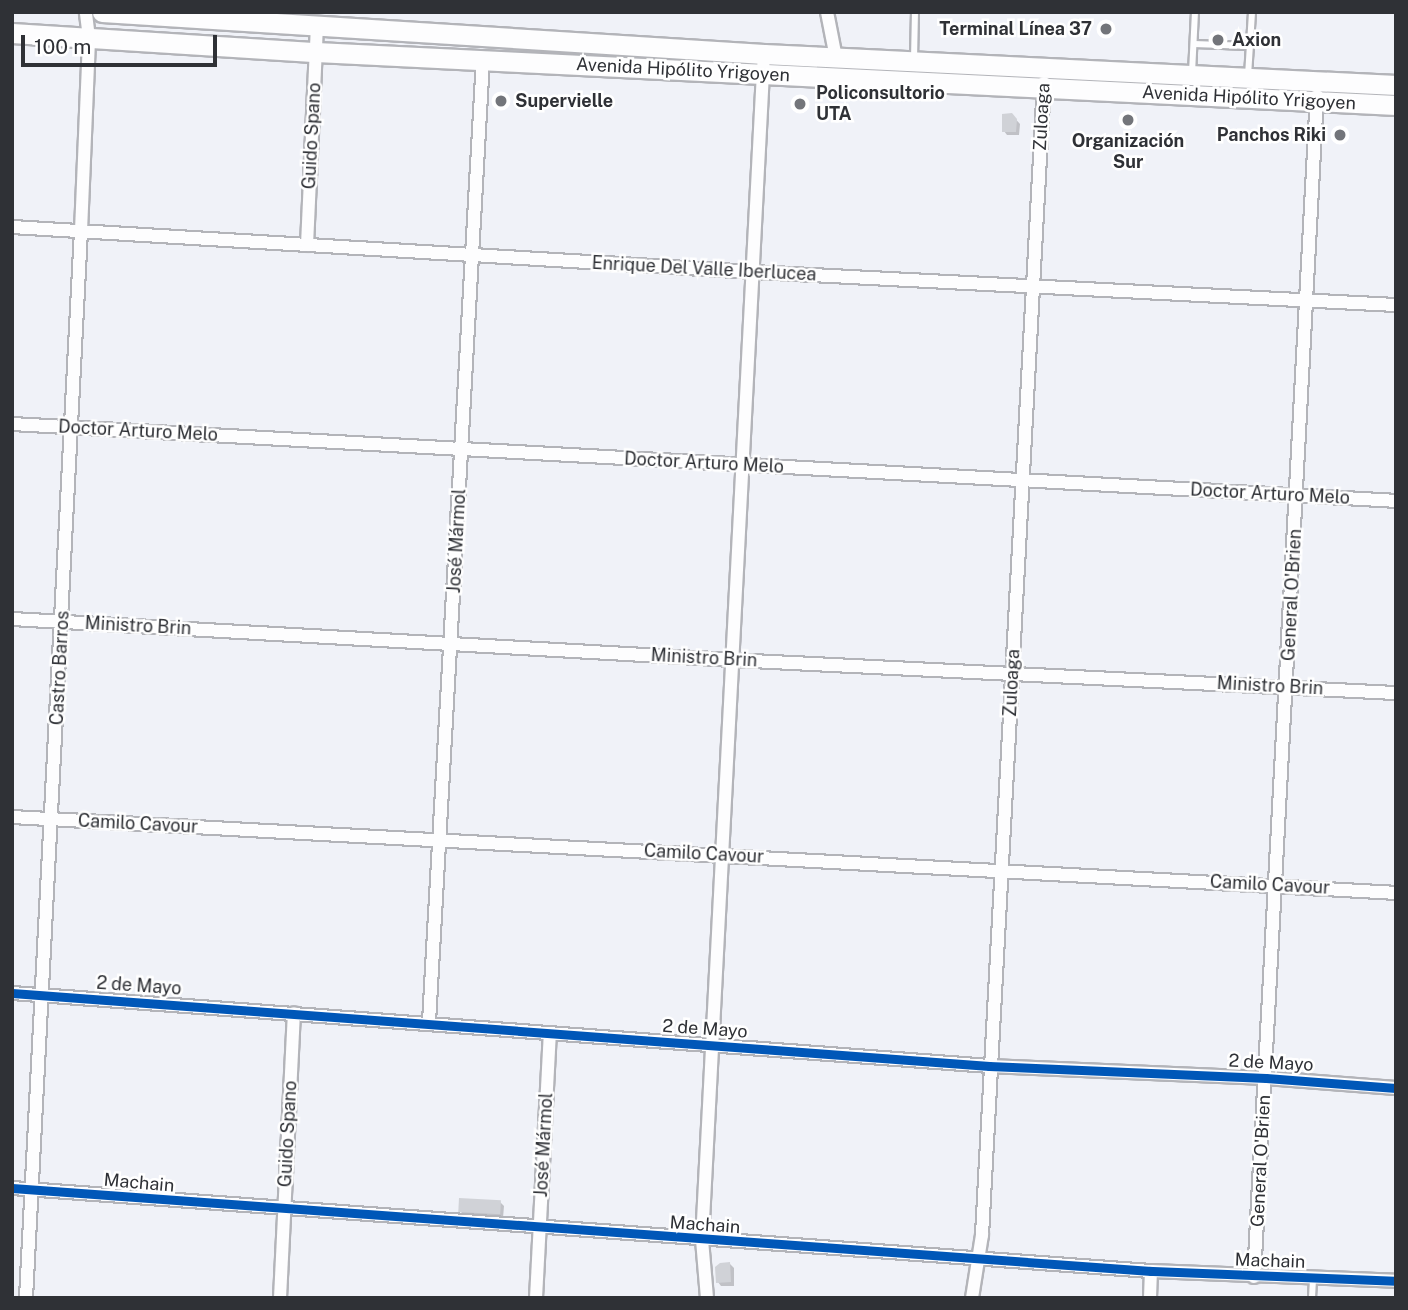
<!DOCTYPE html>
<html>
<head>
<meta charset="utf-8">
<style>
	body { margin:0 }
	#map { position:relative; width:1408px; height:1310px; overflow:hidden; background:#f0f2f8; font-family:"Public Sans",sans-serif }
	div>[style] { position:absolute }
	.shadow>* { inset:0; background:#0003 }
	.building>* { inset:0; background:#d0d2d7; transform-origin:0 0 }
	.roads { filter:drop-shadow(2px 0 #b3b4b9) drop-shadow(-2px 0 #b3b4b9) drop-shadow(0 2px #b3b4b9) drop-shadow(0 -2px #b3b4b9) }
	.lane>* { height:6px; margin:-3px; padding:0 3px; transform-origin:3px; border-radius:3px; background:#fdfdfe }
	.street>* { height:12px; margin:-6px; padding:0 6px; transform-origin:6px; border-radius:6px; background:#fdfdfe }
	.primary>* { height:19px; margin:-9.5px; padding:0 9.5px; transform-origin:9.5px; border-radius:9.5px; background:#fdfdfe }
	.cycleway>* { height:9px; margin:-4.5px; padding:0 4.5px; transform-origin:4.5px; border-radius:4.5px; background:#0057b8 }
	.dots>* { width:19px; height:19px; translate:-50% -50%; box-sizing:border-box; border:4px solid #fff; border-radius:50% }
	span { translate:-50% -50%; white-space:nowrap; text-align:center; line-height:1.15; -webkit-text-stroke:5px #fff; paint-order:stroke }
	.poi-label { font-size:18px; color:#2f3136; font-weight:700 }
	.right { translate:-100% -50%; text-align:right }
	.left { translate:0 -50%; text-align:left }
	.street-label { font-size:18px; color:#2f3136 }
	.frame { position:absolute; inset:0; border:14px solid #2f3136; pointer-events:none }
	.scale { position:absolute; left:21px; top:35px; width:196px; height:32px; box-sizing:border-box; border:4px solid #2f3136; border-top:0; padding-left:9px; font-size:21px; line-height:24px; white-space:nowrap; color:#2f3136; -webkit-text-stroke:5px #fff; paint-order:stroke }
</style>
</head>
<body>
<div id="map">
	<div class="shadow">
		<i style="clip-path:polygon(1012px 115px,1020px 124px,1019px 135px,1007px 135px,1004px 131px)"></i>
		<i style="clip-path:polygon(500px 1202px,504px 1206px,503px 1218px,464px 1215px,460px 1211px)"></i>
		<i style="clip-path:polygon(730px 1264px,734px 1268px,734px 1286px,721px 1286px,718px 1282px)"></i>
	</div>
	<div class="building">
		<i style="clip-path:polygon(1012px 113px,1017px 119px,1016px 132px,1002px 132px,1002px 114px)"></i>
		<i style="left:459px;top:1198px;width:42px;height:14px;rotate:3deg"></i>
		<i style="clip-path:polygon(730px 1262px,731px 1282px,716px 1283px,715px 1267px,720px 1263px)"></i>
	</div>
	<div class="roads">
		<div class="lane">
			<i style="left:1194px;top:44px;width:56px;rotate:2deg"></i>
			<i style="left:914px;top:59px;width:47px;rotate:-88.8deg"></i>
			<i style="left:1192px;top:73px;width:61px;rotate:-87.2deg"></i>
			<i style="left:1248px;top:76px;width:64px;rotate:-86.4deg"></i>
			<i style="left:1312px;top:1298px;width:19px;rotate:-87deg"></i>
		</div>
		<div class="street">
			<i style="left:827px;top:12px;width:47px;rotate:78.9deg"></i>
			<i style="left:12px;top:227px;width:742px;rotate:3.48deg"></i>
			<i style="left:753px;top:272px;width:644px;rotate:2.94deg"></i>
			<i style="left:307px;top:245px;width:218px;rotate:-87.4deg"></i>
			<i style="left:12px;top:424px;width:1386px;rotate:3.18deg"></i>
			<i style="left:12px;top:619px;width:721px;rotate:3.26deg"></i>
			<i style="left:732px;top:660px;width:665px;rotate:2.85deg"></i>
			<i style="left:12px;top:817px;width:1386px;rotate:3.14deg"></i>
			<i style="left:12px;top:993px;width:980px;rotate:4.27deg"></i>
			<i style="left:989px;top:1066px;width:277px;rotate:2.5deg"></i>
			<i style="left:1266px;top:1078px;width:130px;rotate:4.4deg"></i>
			<i style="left:429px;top:1022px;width:964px;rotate:-86.79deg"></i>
			<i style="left:12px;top:1188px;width:1142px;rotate:4.17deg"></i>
			<i style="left:1151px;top:1271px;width:245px;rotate:2.3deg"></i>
			<i style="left:1254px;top:1277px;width:1183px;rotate:-86.95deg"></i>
			<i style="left:26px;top:1298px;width:1068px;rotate:-87.05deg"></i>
			<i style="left:81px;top:231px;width:193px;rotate:-87.6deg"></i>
			<i style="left:89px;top:38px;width:26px;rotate:-97deg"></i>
			<i style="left:280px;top:1298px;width:285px;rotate:-87.2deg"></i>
			<i style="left:536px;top:1298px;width:264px;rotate:-87deg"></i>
			<i style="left:707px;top:1298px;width:58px;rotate:-94.9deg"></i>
			<i style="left:702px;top:1240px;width:1188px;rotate:-87.01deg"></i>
			<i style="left:972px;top:1298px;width:64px;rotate:-81deg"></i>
			<i style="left:982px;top:1235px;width:1154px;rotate:-86.92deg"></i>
			<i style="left:1150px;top:1298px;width:27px;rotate:-88deg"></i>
		</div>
		<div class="primary">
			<i style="left:102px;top:12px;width:663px;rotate:3.63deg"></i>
			<i style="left:764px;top:54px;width:633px;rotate:2.81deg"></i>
			<i style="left:12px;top:33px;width:305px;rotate:3.6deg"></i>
			<i style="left:316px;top:52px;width:1081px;rotate:2.81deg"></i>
		</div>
	</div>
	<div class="cycleway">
		<i style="left:12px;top:993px;width:980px;rotate:4.27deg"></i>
		<i style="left:989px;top:1066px;width:277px;rotate:2.5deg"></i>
		<i style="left:1266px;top:1078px;width:130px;rotate:4.4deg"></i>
		<i style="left:12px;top:1188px;width:1142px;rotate:4.17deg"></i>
		<i style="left:1151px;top:1271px;width:245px;rotate:2.3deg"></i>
	</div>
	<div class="dots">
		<i style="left:1106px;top:29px;background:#73757a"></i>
		<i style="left:1218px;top:40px;background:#73757a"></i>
		<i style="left:501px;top:101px;background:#73757a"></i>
		<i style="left:800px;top:104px;background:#73757a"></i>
		<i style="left:1128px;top:120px;background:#73757a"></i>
		<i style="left:1340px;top:135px;background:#73757a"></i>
	</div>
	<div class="poi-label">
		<span class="right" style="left:1092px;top:29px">Terminal Línea 37</span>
		<span class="left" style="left:1232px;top:40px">Axion</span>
		<span class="left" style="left:816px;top:104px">Policonsultorio<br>UTA</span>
		<span class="left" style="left:515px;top:101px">Supervielle</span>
		<span class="right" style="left:1326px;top:135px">Panchos Riki</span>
		<span style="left:1128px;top:152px">Organización<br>Sur</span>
	</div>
	<div class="street-label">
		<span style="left:683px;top:70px;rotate:3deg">Avenida Hipólito Yrigoyen</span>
		<span style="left:1249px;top:98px;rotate:3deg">Avenida Hipólito Yrigoyen</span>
		<span style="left:1042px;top:117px;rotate:-87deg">Zuloaga</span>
		<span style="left:312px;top:136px;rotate:-87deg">Guido Spano</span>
		<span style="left:704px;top:269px;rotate:3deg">Enrique Del Valle Iberlucea</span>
		<span style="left:138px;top:431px;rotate:3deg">Doctor Arturo Melo</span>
		<span style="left:704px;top:463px;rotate:3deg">Doctor Arturo Melo</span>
		<span style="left:1270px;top:494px;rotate:3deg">Doctor Arturo Melo</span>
		<span style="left:457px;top:541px;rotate:-87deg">José Mármol</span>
		<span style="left:1292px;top:595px;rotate:-87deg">General O'Brien</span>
		<span style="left:138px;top:626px;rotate:3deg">Ministro Brin</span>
		<span style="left:704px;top:658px;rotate:3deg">Ministro Brin</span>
		<span style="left:60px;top:668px;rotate:-87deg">Castro Barros</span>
		<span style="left:1012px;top:683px;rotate:-87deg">Zuloaga</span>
		<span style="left:1270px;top:686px;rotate:3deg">Ministro Brin</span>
		<span style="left:138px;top:824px;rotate:3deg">Camilo Cavour</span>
		<span style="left:704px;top:854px;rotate:3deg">Camilo Cavour</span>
		<span style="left:1270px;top:885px;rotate:3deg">Camilo Cavour</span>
		<span style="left:139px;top:986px;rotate:4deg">2 de Mayo</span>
		<span style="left:705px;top:1029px;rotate:4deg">2 de Mayo</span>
		<span style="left:1271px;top:1063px;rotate:3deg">2 de Mayo</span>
		<span style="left:288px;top:1134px;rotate:-87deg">Guido Spano</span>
		<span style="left:544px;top:1145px;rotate:-87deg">José Mármol</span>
		<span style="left:1261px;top:1161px;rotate:-87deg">General O'Brien</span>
		<span style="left:139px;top:1183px;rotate:5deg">Machain</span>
		<span style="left:705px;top:1225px;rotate:4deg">Machain</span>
		<span style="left:1270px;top:1261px;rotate:2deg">Machain</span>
	</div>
	<div class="frame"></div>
	<div class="scale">100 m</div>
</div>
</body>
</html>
